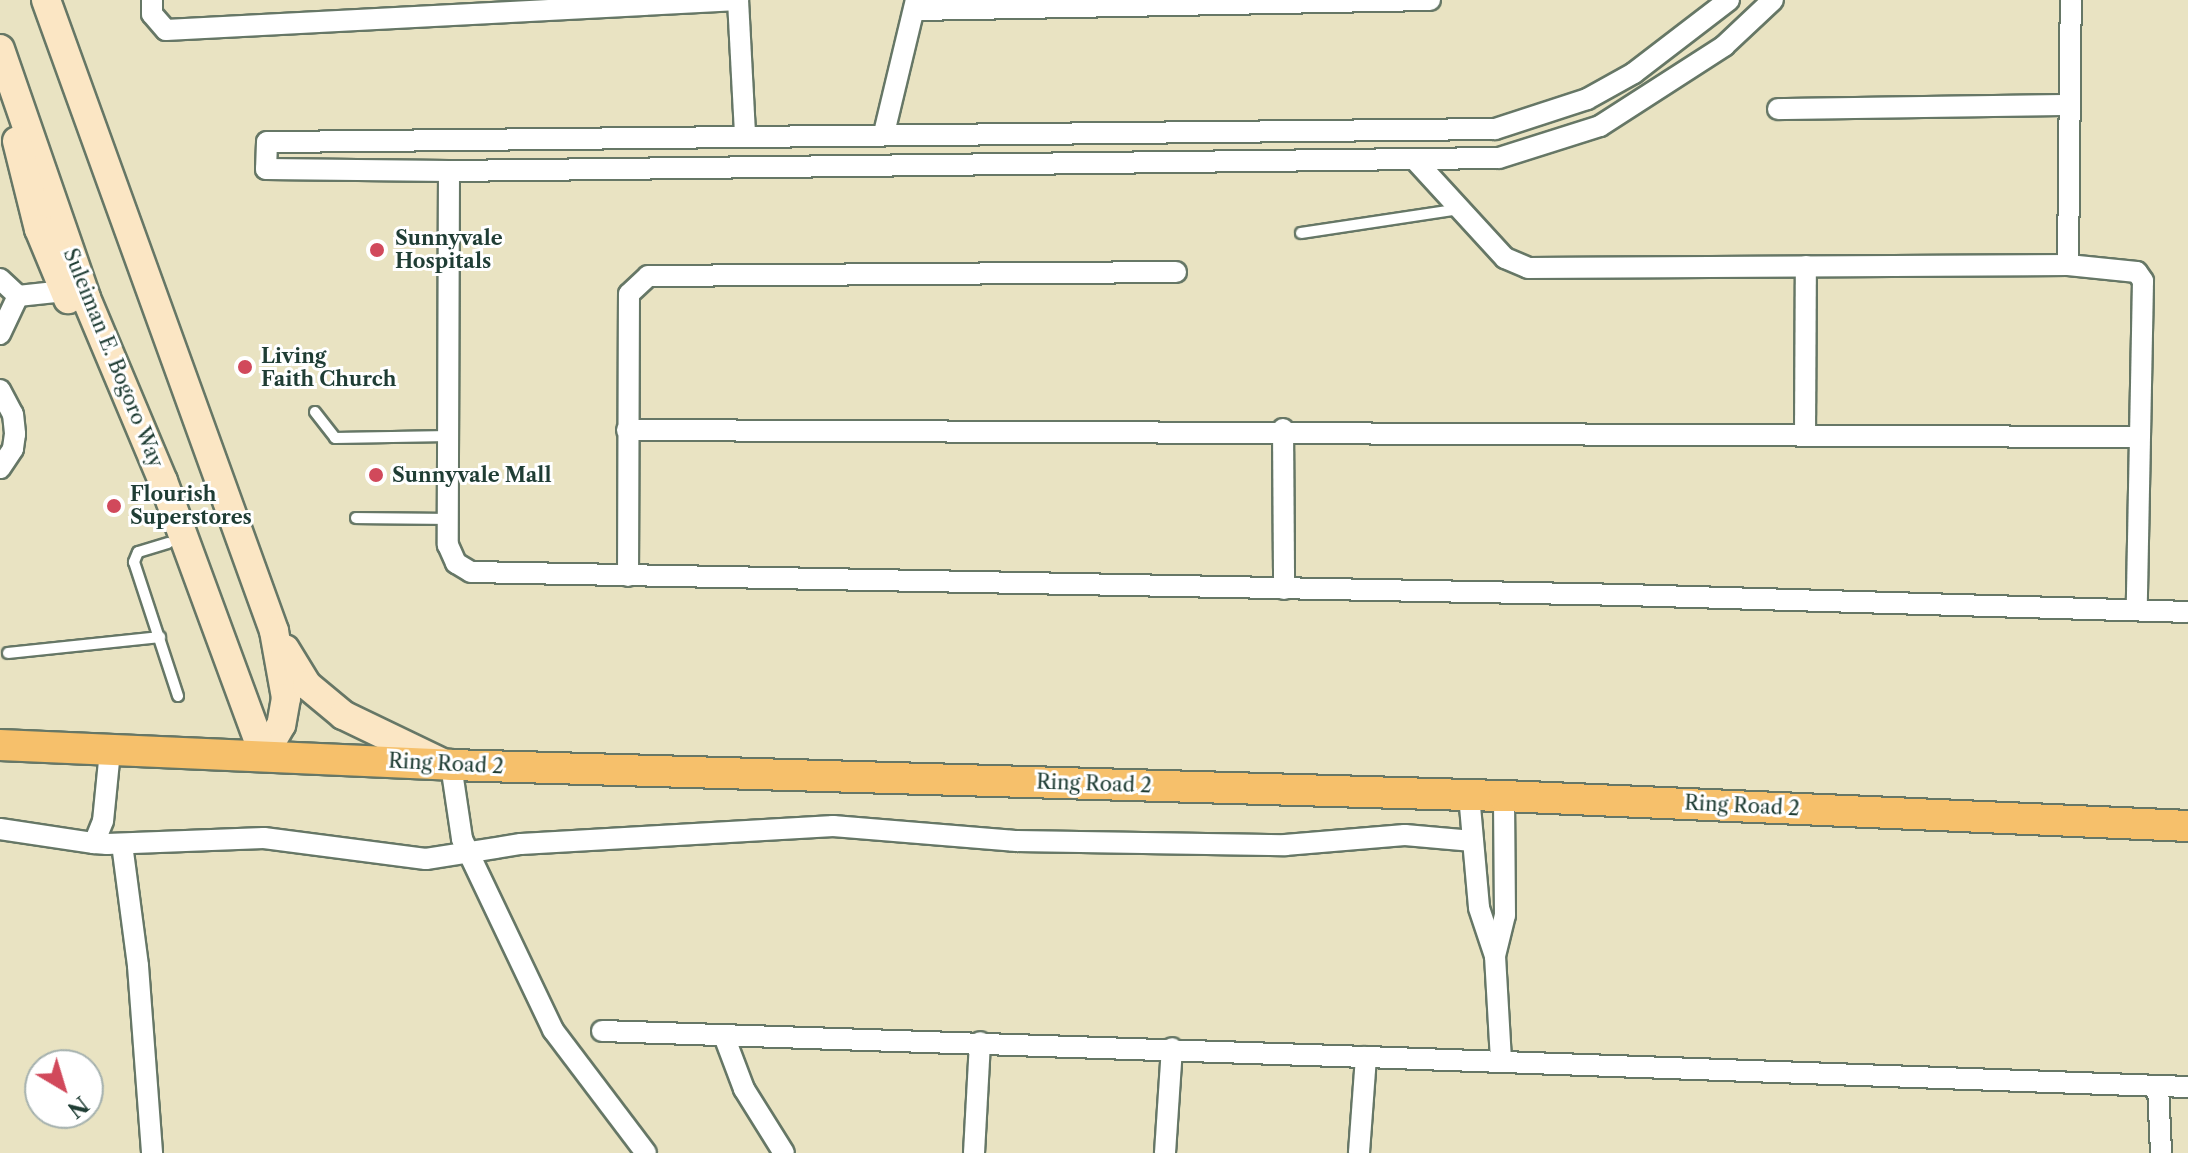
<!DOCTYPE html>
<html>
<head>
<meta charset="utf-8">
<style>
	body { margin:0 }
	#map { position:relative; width:2188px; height:1153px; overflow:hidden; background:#e9e3c2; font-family:"Libre Caslon Text",serif }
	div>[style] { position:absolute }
	.roads { filter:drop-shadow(2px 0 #676) drop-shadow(-2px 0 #676) drop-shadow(0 2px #676) drop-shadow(0 -2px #676) }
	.lane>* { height:10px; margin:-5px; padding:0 5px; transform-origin:5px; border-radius:5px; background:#fff }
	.street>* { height:20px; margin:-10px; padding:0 10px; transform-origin:10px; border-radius:10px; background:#fff }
	.secondary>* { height:28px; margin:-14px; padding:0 14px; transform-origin:14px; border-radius:14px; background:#fbe6c4 }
	.primary>* { height:30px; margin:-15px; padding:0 15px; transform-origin:15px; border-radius:15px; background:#f6c06b }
	.dots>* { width:22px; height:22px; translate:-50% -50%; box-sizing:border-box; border:4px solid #fff; border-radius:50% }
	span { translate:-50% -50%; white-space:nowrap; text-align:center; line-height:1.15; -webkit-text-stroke:6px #fff; paint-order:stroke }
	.poi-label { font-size:20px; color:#1f3d34; font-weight:700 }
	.left { translate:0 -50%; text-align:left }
	.street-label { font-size:20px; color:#1f3d34 }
	.north { position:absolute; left:24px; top:1049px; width:80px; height:80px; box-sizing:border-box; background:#fff; border:2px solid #a5b1ae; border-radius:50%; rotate:142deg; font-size:22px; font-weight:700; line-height:32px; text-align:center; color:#1f3d34 }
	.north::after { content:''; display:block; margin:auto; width:28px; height:36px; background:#d1495b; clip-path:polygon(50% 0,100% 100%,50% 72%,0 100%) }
</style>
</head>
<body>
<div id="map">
	<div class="roads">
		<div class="lane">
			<i style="left:1301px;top:233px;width:160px;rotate:-8.6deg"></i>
			<i style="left:315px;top:412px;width:33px;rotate:52deg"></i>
			<i style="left:335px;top:438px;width:114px;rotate:-1deg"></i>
			<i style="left:356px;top:518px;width:92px;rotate:0.6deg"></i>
			<i style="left:168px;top:543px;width:31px;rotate:163deg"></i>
			<i style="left:138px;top:552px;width:11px;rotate:112deg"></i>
			<i style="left:134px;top:562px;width:141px;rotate:71.8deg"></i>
			<i style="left:8px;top:653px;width:153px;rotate:-6deg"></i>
		</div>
		<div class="street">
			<i style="left:152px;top:0;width:14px;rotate:90deg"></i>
			<i style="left:152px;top:14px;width:21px;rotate:49deg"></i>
			<i style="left:166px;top:30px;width:573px;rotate:-3deg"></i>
			<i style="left:738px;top:0;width:135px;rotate:87deg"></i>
			<i style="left:1729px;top:0;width:120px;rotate:142.5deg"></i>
			<i style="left:1634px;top:73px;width:54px;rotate:151deg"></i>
			<i style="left:1587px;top:99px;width:97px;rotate:161.9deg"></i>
			<i style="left:1495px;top:129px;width:1228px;rotate:179.39deg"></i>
			<i style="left:267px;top:142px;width:27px;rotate:92deg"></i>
			<i style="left:266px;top:169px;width:183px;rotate:0.6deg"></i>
			<i style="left:449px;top:171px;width:1050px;rotate:-0.71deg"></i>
			<i style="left:1499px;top:158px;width:106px;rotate:-17.6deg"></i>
			<i style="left:1600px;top:126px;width:148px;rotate:-32.8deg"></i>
			<i style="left:1724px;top:46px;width:67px;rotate:-43.2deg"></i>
			<i style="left:917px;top:10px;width:513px;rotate:-1.12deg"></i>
			<i style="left:1778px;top:109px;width:292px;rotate:-0.8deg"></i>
			<i style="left:884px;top:133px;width:137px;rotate:-76.5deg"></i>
			<i style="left:1416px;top:161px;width:132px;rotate:47.5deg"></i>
			<i style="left:1505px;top:258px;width:25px;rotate:23deg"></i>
			<i style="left:1528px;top:268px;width:540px;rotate:-0.32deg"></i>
			<i style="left:2068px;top:265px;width:69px;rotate:5.8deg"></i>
			<i style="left:2137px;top:272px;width:11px;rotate:56deg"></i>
			<i style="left:2143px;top:281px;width:327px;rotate:91.1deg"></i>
			<i style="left:449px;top:171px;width:374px;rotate:90.2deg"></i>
			<i style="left:448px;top:545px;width:20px;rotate:66deg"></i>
			<i style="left:456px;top:563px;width:17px;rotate:31deg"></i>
			<i style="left:471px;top:572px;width:1155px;rotate:1.14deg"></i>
			<i style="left:1626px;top:595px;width:562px;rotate:1.73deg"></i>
			<i style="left:2068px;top:265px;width:265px;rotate:-89.4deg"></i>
			<i style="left:0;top:279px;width:25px;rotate:43deg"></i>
			<i style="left:18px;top:296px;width:47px;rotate:-6.1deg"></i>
			<i style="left:0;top:334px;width:42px;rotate:-64.7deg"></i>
			<i style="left:0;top:390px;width:27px;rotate:62deg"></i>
			<i style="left:13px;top:414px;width:20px;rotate:84deg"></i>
			<i style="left:15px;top:434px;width:15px;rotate:98deg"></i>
			<i style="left:13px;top:449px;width:23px;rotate:124deg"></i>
			<i style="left:1283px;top:429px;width:160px;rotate:89.6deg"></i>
			<i style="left:627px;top:430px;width:1511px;rotate:0.27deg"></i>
			<i style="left:1805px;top:434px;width:168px;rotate:-89.7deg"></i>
			<i style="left:628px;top:576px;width:282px;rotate:-89.8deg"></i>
			<i style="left:629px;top:294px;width:26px;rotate:-43deg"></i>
			<i style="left:648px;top:276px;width:528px;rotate:-0.43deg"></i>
			<i style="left:110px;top:751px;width:70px;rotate:95.7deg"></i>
			<i style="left:103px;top:821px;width:24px;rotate:112deg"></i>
			<i style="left:94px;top:843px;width:13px;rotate:4deg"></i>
			<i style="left:107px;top:844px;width:157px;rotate:-2.2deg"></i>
			<i style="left:264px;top:838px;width:163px;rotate:7.4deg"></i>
			<i style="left:426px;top:859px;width:96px;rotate:-9deg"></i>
			<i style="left:521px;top:844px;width:313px;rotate:-3.3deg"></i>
			<i style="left:833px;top:826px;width:185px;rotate:4.7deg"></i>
			<i style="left:1017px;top:841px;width:268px;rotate:0.9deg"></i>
			<i style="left:1285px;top:845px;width:120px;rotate:-4.8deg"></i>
			<i style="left:1405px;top:835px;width:68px;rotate:5deg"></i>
			<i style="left:451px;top:765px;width:75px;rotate:81.5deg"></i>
			<i style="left:462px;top:839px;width:212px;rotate:64.5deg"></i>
			<i style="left:553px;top:1030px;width:154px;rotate:52.9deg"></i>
			<i style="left:1469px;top:795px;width:113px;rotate:84.9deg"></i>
			<i style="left:1479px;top:908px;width:51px;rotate:71.6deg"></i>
			<i style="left:1495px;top:956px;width:103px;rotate:86.7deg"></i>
			<i style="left:0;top:829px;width:95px;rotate:8.5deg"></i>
			<i style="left:122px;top:844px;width:123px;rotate:82.5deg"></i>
			<i style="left:138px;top:966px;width:188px;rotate:85.7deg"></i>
			<i style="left:1495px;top:956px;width:42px;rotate:-76.3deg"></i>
			<i style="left:1505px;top:915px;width:119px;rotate:-90.5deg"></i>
			<i style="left:602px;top:1031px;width:764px;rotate:1.95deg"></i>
			<i style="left:1366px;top:1057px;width:96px;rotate:94.2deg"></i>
			<i style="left:724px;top:1036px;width:57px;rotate:69.3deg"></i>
			<i style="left:744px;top:1089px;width:75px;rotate:58deg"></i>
			<i style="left:1366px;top:1057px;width:823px;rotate:2.09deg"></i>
			<i style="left:2158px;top:1086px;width:67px;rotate:87.4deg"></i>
			<i style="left:974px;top:1153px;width:111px;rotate:-86.9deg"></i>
			<i style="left:1165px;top:1153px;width:105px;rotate:-86.2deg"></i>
		</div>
		<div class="secondary">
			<i style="left:46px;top:0;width:671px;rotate:70.13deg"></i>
			<i style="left:274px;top:631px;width:68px;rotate:79.8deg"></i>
			<i style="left:286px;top:698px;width:27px;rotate:100deg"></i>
			<i style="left:281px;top:725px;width:34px;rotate:120deg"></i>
			<i style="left:0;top:49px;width:263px;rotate:70.9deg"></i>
			<i style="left:86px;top:298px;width:199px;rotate:67.2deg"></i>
			<i style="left:163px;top:481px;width:292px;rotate:69.8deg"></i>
			<i style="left:17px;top:141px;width:91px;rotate:76deg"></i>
			<i style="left:39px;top:229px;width:76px;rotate:67.5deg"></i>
			<i style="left:285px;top:649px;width:42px;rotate:58.6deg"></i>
			<i style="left:307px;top:685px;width:47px;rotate:39.8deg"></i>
			<i style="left:343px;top:715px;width:113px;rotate:25.7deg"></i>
		</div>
		<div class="primary">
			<i style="left:0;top:745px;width:451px;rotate:2.5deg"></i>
			<i style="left:451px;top:765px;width:1053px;rotate:1.69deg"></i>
			<i style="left:1504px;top:796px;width:685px;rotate:2.51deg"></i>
		</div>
	</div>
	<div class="dots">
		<i style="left:377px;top:250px;background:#d1495b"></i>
		<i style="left:245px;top:367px;background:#d1495b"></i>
		<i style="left:376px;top:475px;background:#d1495b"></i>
		<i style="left:114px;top:506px;background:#d1495b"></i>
	</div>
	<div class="poi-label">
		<span class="left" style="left:395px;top:250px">Sunnyvale<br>Hospitals</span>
		<span class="left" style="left:261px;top:368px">Living<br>Faith Church</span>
		<span class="left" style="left:392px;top:475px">Sunnyvale Mall</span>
		<span class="left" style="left:130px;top:506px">Flourish<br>Superstores</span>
	</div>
	<div class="street-label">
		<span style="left:113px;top:358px;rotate:68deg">Suleiman E. Bogoro Way</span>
		<span style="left:446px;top:764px;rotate:3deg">Ring Road 2</span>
		<span style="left:1094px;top:784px;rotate:2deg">Ring Road 2</span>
		<span style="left:1742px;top:806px;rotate:3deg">Ring Road 2</span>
	</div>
	<div class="north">N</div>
</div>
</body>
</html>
